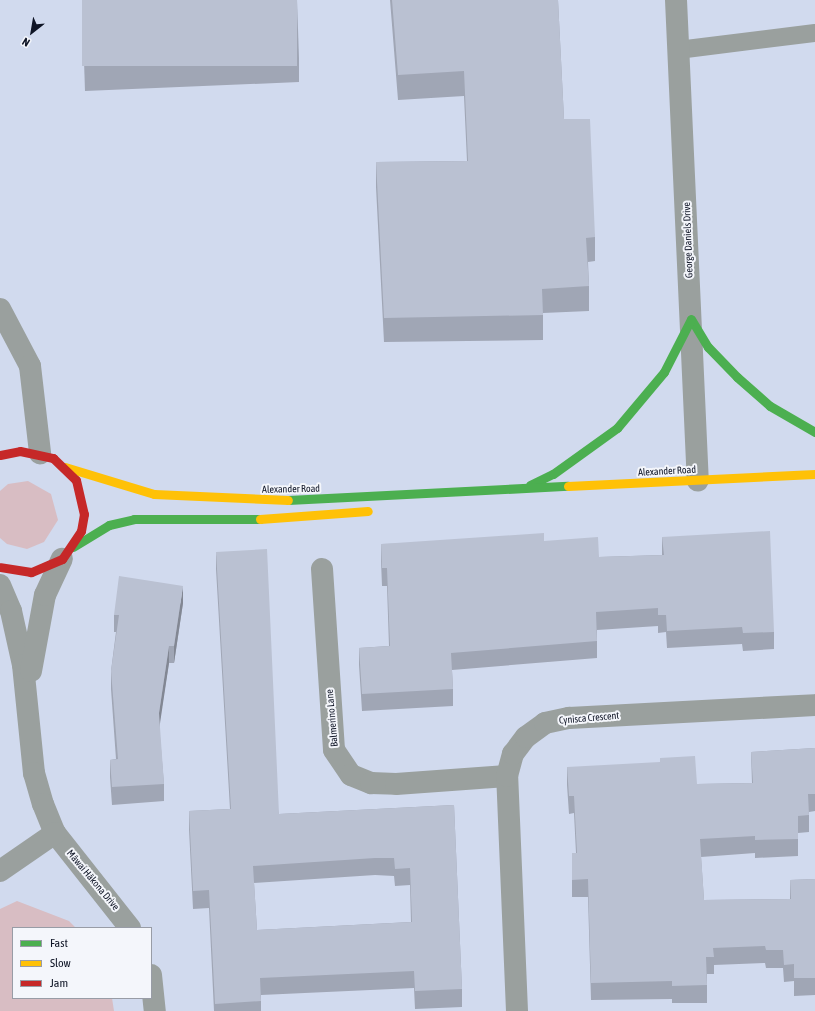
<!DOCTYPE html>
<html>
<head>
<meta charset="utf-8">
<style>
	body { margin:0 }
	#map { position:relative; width:815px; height:1011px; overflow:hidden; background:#d1daee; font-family:"Asap Condensed",sans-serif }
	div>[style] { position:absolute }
	.green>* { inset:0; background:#d8bdc3 }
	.lane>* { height:18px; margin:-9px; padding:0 9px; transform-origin:9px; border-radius:9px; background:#9aa09e }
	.street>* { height:22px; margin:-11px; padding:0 11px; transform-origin:11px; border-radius:11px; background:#9aa09e }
	.fast>* { height:9px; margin:-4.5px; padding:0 4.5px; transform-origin:4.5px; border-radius:4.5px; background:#4caf50 }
	.slow>* { height:9px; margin:-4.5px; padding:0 4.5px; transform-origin:4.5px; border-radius:4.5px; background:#ffc107 }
	.jam>* { height:9px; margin:-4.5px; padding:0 4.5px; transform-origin:4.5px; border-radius:4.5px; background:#c62828 }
	.wall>* { inset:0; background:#a0a6b5 }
	.shaded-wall>* { inset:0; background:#828793 }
	.building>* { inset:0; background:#bac1d2; transform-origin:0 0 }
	span { translate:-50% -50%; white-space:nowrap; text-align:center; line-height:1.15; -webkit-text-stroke:4px #f4f6fb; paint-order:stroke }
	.street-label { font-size:10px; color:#0f1526 }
	.legend { position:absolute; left:12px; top:927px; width:140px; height:72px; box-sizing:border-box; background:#f4f6fb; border:1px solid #989ca6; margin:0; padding:5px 7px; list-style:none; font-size:12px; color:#0f1526 }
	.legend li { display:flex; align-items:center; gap:8px; height:20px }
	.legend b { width:20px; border:1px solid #989ca6 }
	.north { position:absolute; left:12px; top:12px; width:40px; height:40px; -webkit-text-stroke:3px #f4f6fb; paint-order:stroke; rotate:211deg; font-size:11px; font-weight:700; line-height:16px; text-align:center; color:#0f1526 }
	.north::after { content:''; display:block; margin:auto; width:14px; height:18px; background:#0f1526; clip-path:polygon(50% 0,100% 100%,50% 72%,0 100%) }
</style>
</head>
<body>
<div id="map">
	<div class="green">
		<i style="clip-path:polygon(28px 481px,51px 494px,58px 520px,44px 542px,27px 549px,7px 544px,0 538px,0 491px,8px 484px)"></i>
		<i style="clip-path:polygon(17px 901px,69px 921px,76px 928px,13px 928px,13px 998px,112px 998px,114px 1011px,0 1011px,0 909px)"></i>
	</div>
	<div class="lane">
		<i style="left:678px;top:50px;width:138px;rotate:-7.1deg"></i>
	</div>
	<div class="street">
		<i style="left:676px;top:0;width:481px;rotate:87.4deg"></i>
		<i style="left:0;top:309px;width:64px;rotate:62.2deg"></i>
		<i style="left:30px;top:366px;width:88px;rotate:83.4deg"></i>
		<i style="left:322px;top:569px;width:181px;rotate:86.2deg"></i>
		<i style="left:334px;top:750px;width:30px;rotate:56deg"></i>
		<i style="left:351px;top:775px;width:22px;rotate:22deg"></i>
		<i style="left:371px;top:783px;width:25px;rotate:2deg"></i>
		<i style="left:396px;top:784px;width:111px;rotate:-4.1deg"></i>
		<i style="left:0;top:585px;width:28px;rotate:67deg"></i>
		<i style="left:11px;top:611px;width:55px;rotate:77.5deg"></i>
		<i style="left:23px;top:665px;width:109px;rotate:84.2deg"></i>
		<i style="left:34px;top:773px;width:32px;rotate:74deg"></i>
		<i style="left:43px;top:804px;width:31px;rotate:68deg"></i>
		<i style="left:55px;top:833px;width:121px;rotate:51.7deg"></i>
		<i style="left:31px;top:671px;width:77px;rotate:-79.6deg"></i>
		<i style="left:45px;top:595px;width:40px;rotate:-65deg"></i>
		<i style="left:0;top:871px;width:67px;rotate:-34.6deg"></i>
		<i style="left:151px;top:975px;width:36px;rotate:84deg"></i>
		<i style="left:517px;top:1011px;width:235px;rotate:-92.4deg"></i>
		<i style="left:507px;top:776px;width:23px;rotate:-75deg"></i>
		<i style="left:513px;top:754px;width:21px;rotate:-53deg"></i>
		<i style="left:526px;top:737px;width:24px;rotate:-36deg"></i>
		<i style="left:545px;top:723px;width:25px;rotate:-12deg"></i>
		<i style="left:569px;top:718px;width:246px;rotate:-3deg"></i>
	</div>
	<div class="fast">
		<i style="left:691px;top:319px;width:33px;rotate:59deg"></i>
		<i style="left:708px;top:347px;width:42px;rotate:46deg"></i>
		<i style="left:737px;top:377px;width:44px;rotate:41.3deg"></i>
		<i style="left:770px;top:406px;width:52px;rotate:30deg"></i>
		<i style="left:530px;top:485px;width:25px;rotate:-26deg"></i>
		<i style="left:553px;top:474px;width:79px;rotate:-35.7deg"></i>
		<i style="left:617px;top:428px;width:73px;rotate:-50deg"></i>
		<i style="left:664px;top:372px;width:59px;rotate:-63deg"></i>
		<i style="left:288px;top:500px;width:280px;rotate:-2.9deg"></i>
		<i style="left:73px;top:547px;width:42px;rotate:-31.4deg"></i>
		<i style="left:109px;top:525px;width:26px;rotate:-13deg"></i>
		<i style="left:134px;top:519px;width:126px"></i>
	</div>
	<div class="slow">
		<i style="left:65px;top:467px;width:93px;rotate:16.9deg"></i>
		<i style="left:154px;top:494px;width:134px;rotate:2.6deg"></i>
		<i style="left:568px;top:486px;width:247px;rotate:-2.8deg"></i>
		<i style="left:260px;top:519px;width:108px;rotate:-4.2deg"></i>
	</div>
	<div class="jam">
		<i style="left:0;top:455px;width:20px;rotate:-11deg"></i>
		<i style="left:20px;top:451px;width:34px;rotate:12deg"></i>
		<i style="left:53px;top:458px;width:32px;rotate:44deg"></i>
		<i style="left:76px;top:480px;width:35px;rotate:77deg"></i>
		<i style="left:84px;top:514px;width:17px;rotate:100deg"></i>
		<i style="left:81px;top:531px;width:34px;rotate:124deg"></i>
		<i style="left:62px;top:559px;width:34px;rotate:157deg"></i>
		<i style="left:31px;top:572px;width:31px;rotate:-171deg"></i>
	</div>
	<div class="wall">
		<i style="clip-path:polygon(82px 0,297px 0,299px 58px,299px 82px,85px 91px)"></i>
		<i style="clip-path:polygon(390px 0,558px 0,564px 119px,595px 237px,595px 261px,588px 262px,589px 286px,589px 311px,543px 313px,543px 340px,384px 342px,376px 187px,376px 162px,467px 161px,464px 96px,398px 100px)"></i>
		<i style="clip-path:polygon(662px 537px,774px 632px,774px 649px,743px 651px,742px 644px,667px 648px,666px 632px,658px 633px,658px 626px,597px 630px,597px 658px,452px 670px,453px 689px,453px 706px,362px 711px,359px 665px,359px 648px,389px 646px,387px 586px,382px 586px,381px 561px,381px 544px,544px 541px,599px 557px,662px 555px)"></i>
		<i style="clip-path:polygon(evenodd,216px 552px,279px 814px,454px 805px,462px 989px,462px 1007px,415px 1009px,414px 988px,261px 995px,261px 1011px,214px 1011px,209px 908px,193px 909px,189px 829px,189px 811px,230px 809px,216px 569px,216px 552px,375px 875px,394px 876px,395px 886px,410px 885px,411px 922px,257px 930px,254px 883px,375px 875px)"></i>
		<i style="clip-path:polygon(183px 603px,174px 663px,169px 663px,159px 725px,164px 784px,164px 801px,112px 805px,110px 777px,110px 760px,116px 759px,111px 689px,111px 671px,116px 632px,114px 632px,114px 615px)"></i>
		<i style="clip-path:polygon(815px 748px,815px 811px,809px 812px,809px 832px,798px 833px,798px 856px,755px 858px,755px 853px,701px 857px,704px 900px,790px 899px,790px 880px,815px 879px,815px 995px,794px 996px,794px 981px,784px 982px,783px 968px,766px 968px,765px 963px,714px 965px,714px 974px,707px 974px,707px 1003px,672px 1003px,672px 999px,591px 1000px,588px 897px,572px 897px,572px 853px,576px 853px,574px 813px,569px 814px,567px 785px,567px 767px,697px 784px,752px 783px,751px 752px)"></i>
	</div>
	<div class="shaded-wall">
		<i style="clip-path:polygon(183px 586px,183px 603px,174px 663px,174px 646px)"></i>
		<i style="clip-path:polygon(169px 646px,169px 663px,159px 730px,159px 713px)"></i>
	</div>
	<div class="building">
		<i style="left:82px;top:0;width:215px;height:66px"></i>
		<i style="clip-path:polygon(392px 0,558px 0,564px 119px,590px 119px,595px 237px,586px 238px,589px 286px,542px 289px,543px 315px,384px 318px,376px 162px,468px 161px,464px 71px,398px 75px)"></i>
		<i style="clip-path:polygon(770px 531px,774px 632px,743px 633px,742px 627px,667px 631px,666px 615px,658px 615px,658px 608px,596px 612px,597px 641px,451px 653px,453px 689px,362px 694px,359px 648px,390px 646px,387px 568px,382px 568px,381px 544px,544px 533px,544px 541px,598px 537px,599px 557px,664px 555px,662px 537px)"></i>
		<i style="clip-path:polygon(evenodd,267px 549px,279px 814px,454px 805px,462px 989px,415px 991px,414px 971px,260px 978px,261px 1001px,215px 1004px,209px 890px,193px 891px,189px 811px,231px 809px,216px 552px,267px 549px,375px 858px,394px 858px,395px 869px,410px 868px,412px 922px,257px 930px,253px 866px,375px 858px)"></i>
		<i style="clip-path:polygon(119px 576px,183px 586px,174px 646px,169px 646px,159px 713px,164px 784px,112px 787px,110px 760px,118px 759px,111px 671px,119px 615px,114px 615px)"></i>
		<i style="clip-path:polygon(815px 748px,815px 794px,808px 794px,809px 815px,798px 816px,798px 839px,755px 840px,755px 836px,700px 839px,704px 900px,791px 899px,790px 880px,815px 879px,815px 978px,794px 978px,794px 964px,784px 965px,783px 950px,766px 950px,765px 946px,713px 948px,714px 957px,706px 957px,707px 985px,672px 986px,672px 981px,591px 983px,588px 879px,572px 880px,572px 853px,577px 853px,574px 796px,569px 796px,567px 767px,660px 762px,660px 758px,695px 756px,697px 784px,753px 783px,751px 752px)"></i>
	</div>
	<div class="street-label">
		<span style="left:688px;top:240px;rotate:-92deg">George Daniels Drive</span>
		<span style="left:667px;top:471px;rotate:-3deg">Alexander Road</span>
		<span style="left:291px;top:489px;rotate:-1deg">Alexander Road</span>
		<span style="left:332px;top:718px;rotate:-95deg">Balmerino Lane</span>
		<span style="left:589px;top:718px;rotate:-5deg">Cynisca Crescent</span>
		<span style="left:93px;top:880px;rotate:50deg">Māwai Hākona Drive</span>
	</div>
	<ul class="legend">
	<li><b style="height:5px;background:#4caf50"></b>Fast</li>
	<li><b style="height:5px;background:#ffc107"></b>Slow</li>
	<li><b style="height:5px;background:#c62828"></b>Jam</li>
	</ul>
	<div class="north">N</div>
</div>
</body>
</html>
